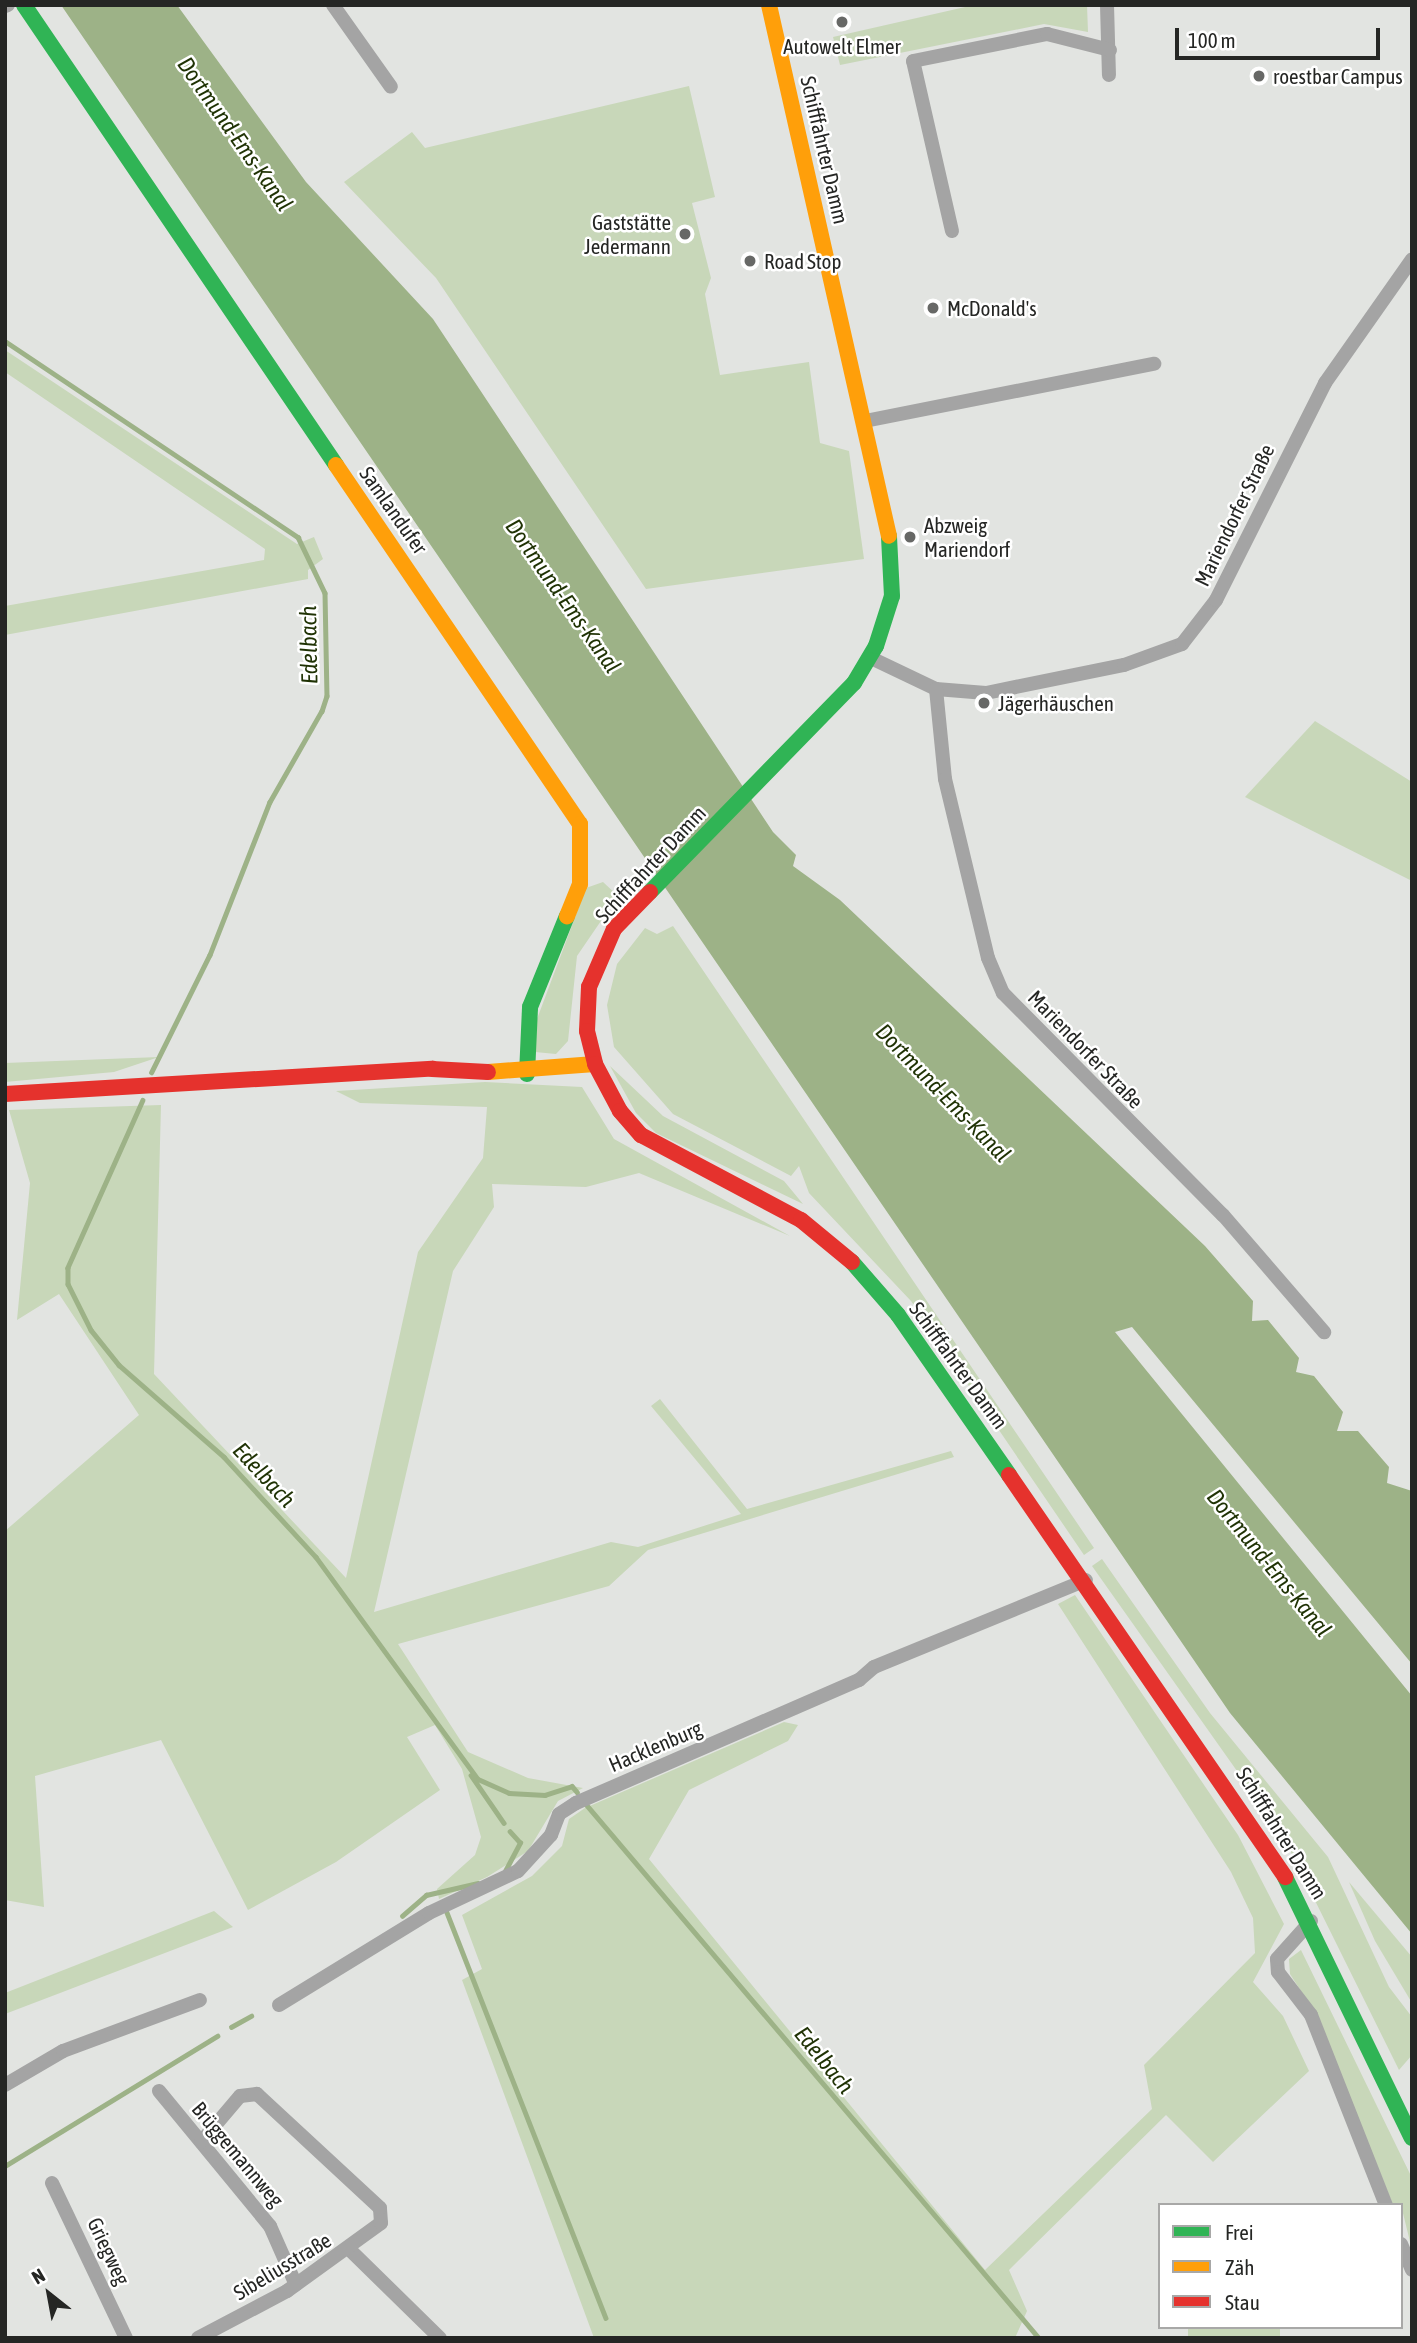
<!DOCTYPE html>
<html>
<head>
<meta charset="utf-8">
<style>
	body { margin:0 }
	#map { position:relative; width:1417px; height:2343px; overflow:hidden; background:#e2e4e1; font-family:"Asap Condensed",sans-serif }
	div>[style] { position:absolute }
	.green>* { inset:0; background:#c8d7b9; transform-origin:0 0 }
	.water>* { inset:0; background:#9db287 }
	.stream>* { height:4.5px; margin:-2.25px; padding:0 2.25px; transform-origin:2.25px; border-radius:2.25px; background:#9db287 }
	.street>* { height:14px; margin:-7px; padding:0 7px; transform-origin:7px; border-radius:7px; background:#a4a4a4 }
	.fast>* { height:16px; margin:-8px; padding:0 8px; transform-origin:8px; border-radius:8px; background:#30b455 }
	.slow>* { height:16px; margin:-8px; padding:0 8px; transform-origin:8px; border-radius:8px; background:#ff9f0a }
	.jam>* { height:16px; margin:-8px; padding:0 8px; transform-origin:8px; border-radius:8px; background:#e5322d }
	.dots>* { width:19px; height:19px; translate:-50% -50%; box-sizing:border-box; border:4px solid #fff; border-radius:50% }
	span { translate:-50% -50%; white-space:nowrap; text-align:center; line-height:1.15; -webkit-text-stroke:5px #fff; paint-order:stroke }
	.poi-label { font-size:21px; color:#252624 }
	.left { translate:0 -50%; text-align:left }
	.right { translate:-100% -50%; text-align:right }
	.street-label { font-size:21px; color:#252624 }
	.water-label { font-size:23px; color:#1f3204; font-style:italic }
	.frame { position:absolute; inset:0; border:7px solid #252624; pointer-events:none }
	.legend { position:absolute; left:1158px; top:2203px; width:245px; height:126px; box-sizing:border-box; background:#fff; border:2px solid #a8a8a7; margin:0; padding:9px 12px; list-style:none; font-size:21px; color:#252624 }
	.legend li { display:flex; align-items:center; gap:14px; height:35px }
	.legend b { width:35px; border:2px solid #a8a8a7 }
	.north { position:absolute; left:14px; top:2259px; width:70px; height:70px; -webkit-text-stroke:5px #fff; paint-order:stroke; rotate:329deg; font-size:19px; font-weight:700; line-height:28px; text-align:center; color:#252624 }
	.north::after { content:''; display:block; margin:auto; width:24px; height:32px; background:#252624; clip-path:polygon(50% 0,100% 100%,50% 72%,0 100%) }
	.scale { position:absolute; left:1175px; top:28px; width:205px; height:32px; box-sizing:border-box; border:4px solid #252624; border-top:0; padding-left:9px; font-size:21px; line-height:24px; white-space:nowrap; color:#252624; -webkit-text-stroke:5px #fff; paint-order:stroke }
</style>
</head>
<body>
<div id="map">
	<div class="green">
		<i style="clip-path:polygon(974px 5px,1087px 5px,1088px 32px,1044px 24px,840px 65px,833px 37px)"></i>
		<i style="clip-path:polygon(689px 86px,715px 197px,692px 203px,711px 278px,705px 294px,720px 375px,809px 362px,820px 443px,849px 451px,864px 559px,646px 589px,436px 278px,344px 182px,412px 132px,425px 148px)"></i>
		<i style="clip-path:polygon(5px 350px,297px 544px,314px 537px,323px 559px,308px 570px,308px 579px,5px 635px,5px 606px,264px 560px,265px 549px,5px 372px)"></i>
		<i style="clip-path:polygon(1315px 721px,1412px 782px,1412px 881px,1245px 797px)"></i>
		<i style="clip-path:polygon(603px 882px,618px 896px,577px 956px,568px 1041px,556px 1054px,535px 1052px,531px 1035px,586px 888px)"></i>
		<i style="clip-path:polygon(673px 926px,1094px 1548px,1084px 1555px,911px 1301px,809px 1193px,799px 1166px,791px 1176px,673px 1114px,614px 1047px,607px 1005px,617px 964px,645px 928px,657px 934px)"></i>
		<i style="clip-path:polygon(159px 1057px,114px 1072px,5px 1082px,5px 1063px)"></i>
		<i style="clip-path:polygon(610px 1066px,663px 1116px,784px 1181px,803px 1204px,656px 1133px,636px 1113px)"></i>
		<i style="clip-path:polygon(485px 1082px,582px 1087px,614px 1139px,790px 1236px,639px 1173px,586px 1187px,492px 1184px,494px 1207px,453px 1271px,374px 1612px,611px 1542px,638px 1547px,741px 1514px,651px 1406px,660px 1399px,747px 1509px,951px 1451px,954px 1457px,648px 1550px,609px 1586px,398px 1644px,468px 1752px,528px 1778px,583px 1788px,558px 1801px,528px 1851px,487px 1877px,439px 1899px,437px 1889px,475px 1855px,481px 1837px,462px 1769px,435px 1725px,407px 1737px,440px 1790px,336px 1862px,248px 1910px,161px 1740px,35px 1776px,44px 1907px,5px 1900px,5px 1531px,139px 1415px,59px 1294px,17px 1320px,30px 1183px,9px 1110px,161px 1105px,154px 1374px,346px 1578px,418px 1252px,483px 1158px,487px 1107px,360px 1103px,336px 1091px)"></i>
		<i style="clip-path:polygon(1102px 1559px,1210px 1713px,1328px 1857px,1389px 1987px,1412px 2017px,1412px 2055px,1399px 2070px,1283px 1836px,1092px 1566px)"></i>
		<i style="clip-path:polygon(1075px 1595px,1238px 1835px,1284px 1924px,1253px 1982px,1283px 2016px,1309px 2071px,1213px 2162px,1166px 2115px,1009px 2270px,1027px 2311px,1015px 2338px,594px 2338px,462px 1980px,482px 1969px,462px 1915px,532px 1876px,562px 1846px,569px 1819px,585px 1808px,784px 1722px,798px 1725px,788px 1741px,689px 1790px,649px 1859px,985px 2270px,1152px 2109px,1144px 2065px,1255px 1953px,1253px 1918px,1231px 1872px,1058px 1604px)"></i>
		<i style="clip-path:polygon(1349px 1882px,1412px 1957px,1412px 2003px,1375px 1941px)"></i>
		<i style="clip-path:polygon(214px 1911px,233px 1927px,5px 2014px,5px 1993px)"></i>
		<i style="clip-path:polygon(1301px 1950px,1412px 2178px,1412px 2250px,1401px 2205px,1393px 2205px,1315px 2013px,1290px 1974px,1289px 1959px)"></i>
		<i style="left:1188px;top:2327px;width:92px;height:11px"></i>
	</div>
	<div class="water">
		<i style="clip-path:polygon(61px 5px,177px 5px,306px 182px,433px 319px,773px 832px,796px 855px,793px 866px,840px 900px,1205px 1246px,1253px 1301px,1252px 1321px,1268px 1320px,1299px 1358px,1296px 1372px,1314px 1376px,1343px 1412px,1337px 1431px,1358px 1431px,1389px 1467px,1387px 1483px,1412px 1491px,1412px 1664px,1132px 1327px,1115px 1332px,1412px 1696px,1412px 1934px,1230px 1713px)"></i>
	</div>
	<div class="stream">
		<i style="left:5px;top:341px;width:353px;rotate:33.8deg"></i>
		<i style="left:298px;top:537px;width:62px;rotate:64.3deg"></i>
		<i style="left:325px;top:593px;width:103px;rotate:88.9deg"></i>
		<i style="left:327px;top:696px;width:16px;rotate:108deg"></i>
		<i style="left:322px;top:711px;width:105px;rotate:119.7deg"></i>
		<i style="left:270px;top:802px;width:164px;rotate:111.4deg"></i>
		<i style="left:210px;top:955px;width:131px;rotate:116.4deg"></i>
		<i style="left:143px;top:1100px;width:184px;rotate:114.1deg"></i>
		<i style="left:68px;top:1268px;width:16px;rotate:90deg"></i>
		<i style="left:68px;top:1284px;width:51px;rotate:63.4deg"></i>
		<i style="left:91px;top:1330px;width:45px;rotate:51.3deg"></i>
		<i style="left:119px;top:1365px;width:140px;rotate:41.2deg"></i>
		<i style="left:224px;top:1457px;width:136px;rotate:47.4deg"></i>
		<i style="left:316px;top:1557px;width:275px;rotate:53.9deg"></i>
		<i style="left:478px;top:1779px;width:34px;rotate:24deg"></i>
		<i style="left:509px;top:1793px;width:36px;rotate:3deg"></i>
		<i style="left:545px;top:1795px;width:28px;rotate:-18deg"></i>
		<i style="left:572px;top:1786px;width:8px;rotate:50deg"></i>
		<i style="left:471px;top:1775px;width:58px;rotate:55.5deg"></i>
		<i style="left:585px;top:1803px;width:702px;rotate:49.68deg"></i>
		<i style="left:505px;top:1871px;width:32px;rotate:-62deg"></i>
		<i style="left:520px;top:1843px;width:15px;rotate:-132deg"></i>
		<i style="left:446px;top:1910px;width:438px;rotate:68.6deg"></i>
		<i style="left:402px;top:1916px;width:32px;rotate:-41deg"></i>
		<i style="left:426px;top:1895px;width:53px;rotate:-13deg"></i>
		<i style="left:231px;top:2027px;width:23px;rotate:-29deg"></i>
		<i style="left:5px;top:2166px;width:249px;rotate:-31.5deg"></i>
	</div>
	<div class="street">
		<i style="left:333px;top:5px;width:100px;rotate:54.7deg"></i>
		<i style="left:1107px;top:5px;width:70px;rotate:88.4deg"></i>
		<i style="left:5px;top:6px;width:3px;rotate:-18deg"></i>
		<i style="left:952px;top:231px;width:174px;rotate:-102.9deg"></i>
		<i style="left:913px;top:61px;width:137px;rotate:-11.4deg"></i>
		<i style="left:1047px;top:34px;width:65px;rotate:14.3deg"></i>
		<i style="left:865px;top:421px;width:295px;rotate:-11.2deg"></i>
		<i style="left:871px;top:658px;width:72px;rotate:25.5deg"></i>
		<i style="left:936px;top:689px;width:50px;rotate:4.6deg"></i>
		<i style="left:986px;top:693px;width:141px;rotate:-11.5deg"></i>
		<i style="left:1124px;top:665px;width:62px;rotate:-19.9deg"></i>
		<i style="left:1182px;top:644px;width:56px;rotate:-52.3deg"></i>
		<i style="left:1216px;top:600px;width:243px;rotate:-63.3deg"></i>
		<i style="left:1325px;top:383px;width:151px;rotate:-54.9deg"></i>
		<i style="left:936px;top:689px;width:90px;rotate:84.3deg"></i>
		<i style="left:945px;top:779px;width:184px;rotate:76.5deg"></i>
		<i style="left:988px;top:958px;width:38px;rotate:67deg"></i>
		<i style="left:1003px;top:993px;width:313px;rotate:45.3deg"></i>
		<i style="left:1223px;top:1215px;width:155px;rotate:49.2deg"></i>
		<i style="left:1311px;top:1921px;width:51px;rotate:131.8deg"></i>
		<i style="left:1277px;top:1959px;width:13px;rotate:86deg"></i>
		<i style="left:1278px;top:1972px;width:54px;rotate:52.5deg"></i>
		<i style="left:1311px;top:2015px;width:204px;rotate:68.5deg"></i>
		<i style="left:279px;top:2005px;width:176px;rotate:-31.5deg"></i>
		<i style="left:429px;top:1913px;width:98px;rotate:-25.3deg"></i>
		<i style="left:518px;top:1871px;width:49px;rotate:-47.5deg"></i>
		<i style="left:551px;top:1835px;width:22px;rotate:-69deg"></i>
		<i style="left:559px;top:1814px;width:20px;rotate:-33deg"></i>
		<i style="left:576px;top:1803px;width:309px;rotate:-23.5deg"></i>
		<i style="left:859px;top:1680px;width:20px;rotate:-41deg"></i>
		<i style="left:874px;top:1667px;width:229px;rotate:-22.3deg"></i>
		<i style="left:5px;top:2085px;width:67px;rotate:-30.4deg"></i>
		<i style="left:63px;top:2051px;width:146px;rotate:-20.4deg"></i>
		<i style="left:159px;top:2091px;width:175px;rotate:50.6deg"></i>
		<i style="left:270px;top:2226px;width:64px;rotate:66.2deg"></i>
		<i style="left:52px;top:2183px;width:172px;rotate:64.5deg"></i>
		<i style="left:1401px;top:2244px;width:28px;rotate:67deg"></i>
		<i style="left:350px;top:2250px;width:126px;rotate:44.4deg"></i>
		<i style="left:198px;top:2338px;width:101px;rotate:-27.8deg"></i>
		<i style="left:287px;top:2291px;width:116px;rotate:-35.9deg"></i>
		<i style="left:381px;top:2223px;width:15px;rotate:-94deg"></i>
		<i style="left:380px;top:2208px;width:168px;rotate:-137.2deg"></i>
		<i style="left:257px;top:2094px;width:17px;rotate:173deg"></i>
		<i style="left:240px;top:2096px;width:60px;rotate:130.3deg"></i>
	</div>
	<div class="fast">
		<i style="left:24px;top:5px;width:556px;rotate:55.85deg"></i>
		<i style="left:650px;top:892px;width:292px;rotate:-45.7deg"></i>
		<i style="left:854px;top:683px;width:43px;rotate:-59.3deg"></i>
		<i style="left:876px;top:646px;width:52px;rotate:-72.3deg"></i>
		<i style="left:892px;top:596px;width:60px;rotate:-92.9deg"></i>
		<i style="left:527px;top:1074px;width:67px;rotate:-87.4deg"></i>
		<i style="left:530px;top:1007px;width:98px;rotate:-67.9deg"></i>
		<i style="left:852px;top:1262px;width:70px;rotate:49deg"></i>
		<i style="left:898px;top:1315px;width:195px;rotate:55.2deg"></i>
		<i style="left:1285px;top:1877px;width:290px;rotate:64.1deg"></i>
	</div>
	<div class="slow">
		<i style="left:769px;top:5px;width:544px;rotate:77.27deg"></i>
		<i style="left:336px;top:465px;width:434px;rotate:55.8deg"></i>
		<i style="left:580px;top:824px;width:60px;rotate:90deg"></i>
		<i style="left:580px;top:884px;width:35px;rotate:112deg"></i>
		<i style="left:488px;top:1072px;width:107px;rotate:-4.3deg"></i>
	</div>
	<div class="jam">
		<i style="left:650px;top:892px;width:52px;rotate:134.2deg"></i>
		<i style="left:614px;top:929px;width:63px;rotate:113.3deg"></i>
		<i style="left:589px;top:987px;width:44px;rotate:92.6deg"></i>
		<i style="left:587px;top:1031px;width:34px;rotate:76deg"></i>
		<i style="left:595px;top:1064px;width:53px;rotate:62deg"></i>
		<i style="left:620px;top:1111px;width:32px;rotate:49deg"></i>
		<i style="left:641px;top:1135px;width:181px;rotate:28deg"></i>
		<i style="left:801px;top:1220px;width:66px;rotate:39.5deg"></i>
		<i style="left:5px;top:1094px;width:428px;rotate:-3.4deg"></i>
		<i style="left:432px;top:1069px;width:56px;rotate:3.1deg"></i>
		<i style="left:1009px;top:1475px;width:488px;rotate:55.5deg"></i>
	</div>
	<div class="dots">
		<i style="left:842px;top:22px;background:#676866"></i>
		<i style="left:1259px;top:76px;background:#676866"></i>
		<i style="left:685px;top:234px;background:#676866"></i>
		<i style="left:750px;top:261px;background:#676866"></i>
		<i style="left:933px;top:308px;background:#676866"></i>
		<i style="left:910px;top:537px;background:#676866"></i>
		<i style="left:984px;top:703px;background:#676866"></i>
	</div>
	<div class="poi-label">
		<span style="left:842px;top:46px">Autowelt Elmer</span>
		<span class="left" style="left:1273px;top:76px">roestbar Campus</span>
		<span class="right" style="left:671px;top:234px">Gaststätte<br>Jedermann</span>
		<span class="left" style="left:764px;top:261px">Road Stop</span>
		<span class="left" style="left:947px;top:308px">McDonald's</span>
		<span class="left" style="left:924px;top:537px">Abzweig<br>Mariendorf</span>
		<span class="left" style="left:998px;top:703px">Jägerhäuschen</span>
	</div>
	<div class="street-label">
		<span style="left:825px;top:150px;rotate:77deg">Schifffahrter Damm</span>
		<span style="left:394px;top:510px;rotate:55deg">Samlandufer</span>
		<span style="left:1234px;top:515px;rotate:-64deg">Mariendorfer Straße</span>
		<span style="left:650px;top:864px;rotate:-47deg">Schifffahrter Damm</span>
		<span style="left:1086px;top:1049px;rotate:46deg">Mariendorfer Straße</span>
		<span style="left:959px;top:1365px;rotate:54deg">Schifffahrter Damm</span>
		<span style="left:655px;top:1746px;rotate:-23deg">Hacklenburg</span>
		<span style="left:1282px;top:1833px;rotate:58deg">Schifffahrter Damm</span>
		<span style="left:238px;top:2154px;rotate:50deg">Brüggemannweg</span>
		<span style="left:109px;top:2251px;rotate:65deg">Griegweg</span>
		<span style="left:282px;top:2266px;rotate:-31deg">Sibeliusstraße</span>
	</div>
	<div class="water-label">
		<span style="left:235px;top:134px;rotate:55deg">Dortmund-Ems-Kanal</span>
		<span style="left:563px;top:596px;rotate:55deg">Dortmund-Ems-Kanal</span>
		<span style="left:309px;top:645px;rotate:-91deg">Edelbach</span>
		<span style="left:943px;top:1093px;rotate:46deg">Dortmund-Ems-Kanal</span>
		<span style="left:264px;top:1475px;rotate:47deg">Edelbach</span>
		<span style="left:1269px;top:1563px;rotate:51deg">Dortmund-Ems-Kanal</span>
		<span style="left:824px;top:2060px;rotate:51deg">Edelbach</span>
	</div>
	<div class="frame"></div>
	<ul class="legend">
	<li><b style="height:9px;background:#30b455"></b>Frei</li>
	<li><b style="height:9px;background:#ff9f0a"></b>Zäh</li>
	<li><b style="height:9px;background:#e5322d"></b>Stau</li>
	</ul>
	<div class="north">N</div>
	<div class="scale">100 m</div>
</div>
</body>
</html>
